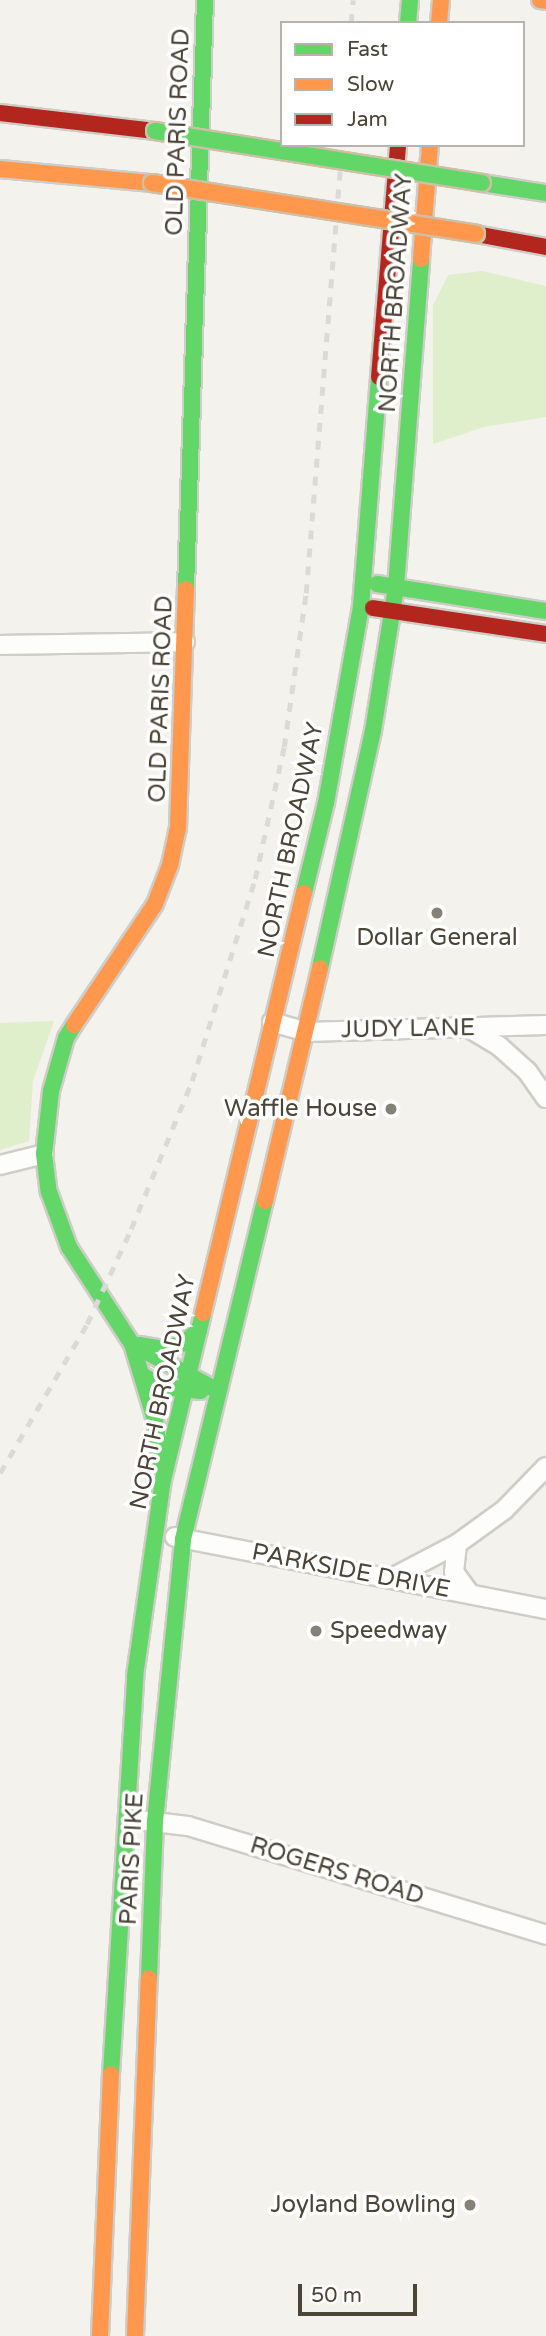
<!DOCTYPE html>
<html>
<head>
<meta charset="utf-8">
<style>
	body { margin:0 }
	#map { position:relative; width:546px; height:2336px; overflow:hidden; background:#f3f2ed; font-family:"Varela Round",sans-serif }
	div>[style] { position:absolute }
	.green>* { inset:0; background:#dfefcc }
	.roads { filter:drop-shadow(2px 0 #cfcdc7) drop-shadow(-2px 0 #cfcdc7) drop-shadow(0 2px #cfcdc7) drop-shadow(0 -2px #cfcdc7) }
	.street>* { height:18px; margin:-9px; padding:0 9px; transform-origin:9px; border-radius:9px; background:#fdfdfc }
	.fast>* { height:16px; margin:-8px; padding:0 8px; transform-origin:8px; border-radius:8px; background:#63d668 }
	.slow>* { height:16px; margin:-8px; padding:0 8px; transform-origin:8px; border-radius:8px; background:#ff974d }
	.jam>* { height:16px; margin:-8px; padding:0 8px; transform-origin:8px; border-radius:8px; background:#b3261e }
	.rail>* { height:4.5px; margin-top:-2.25px; transform-origin:0; background:repeating-linear-gradient(90deg,#dadad9 0 9px,transparent 0 18px) }
	.bridges { filter:drop-shadow(2px 0 #cdc0a7) drop-shadow(-2px 0 #cdc0a7) drop-shadow(0 2px #cdc0a7) drop-shadow(0 -2px #cdc0a7) }
	.fast-bridge>* { height:16px; margin:-8px; padding:0 8px; transform-origin:8px; border-radius:8px; background:#63d668 }
	.slow-bridge>* { height:16px; margin:-8px; padding:0 8px; transform-origin:8px; border-radius:8px; background:#ff974d }
	.dots>* { width:19px; height:19px; translate:-50% -50%; box-sizing:border-box; border:4px solid #fff; border-radius:50% }
	span { translate:-50% -50%; white-space:nowrap; text-align:center; line-height:1.15; -webkit-text-stroke:7px #fff; paint-order:stroke }
	.street-label { font-size:24px; color:#4b4437 }
	.poi-label { font-size:24px; color:#4b4437 }
	.right { translate:-100% -50%; text-align:right }
	.left { translate:0 -50%; text-align:left }
	.legend { position:absolute; left:280px; top:21px; width:245px; height:126px; box-sizing:border-box; background:#fff; border:2px solid #b7b4af; margin:0; padding:9px 12px; list-style:none; font-size:21px; color:#4b4437 }
	.legend li { display:flex; align-items:center; gap:14px; height:35px }
	.legend b { width:35px; border:2px solid #b7b4af }
	.scale { position:absolute; left:298px; top:2284px; width:119px; height:32px; box-sizing:border-box; border:4px solid #4b4437; border-top:0; padding-left:9px; font-size:21px; line-height:24px; white-space:nowrap; color:#4b4437; -webkit-text-stroke:5px #fff; paint-order:stroke }
</style>
</head>
<body>
<div id="map">
	<div class="green">
		<i style="clip-path:polygon(482px 271px,546px 286px,546px 417px,484px 427px,433px 444px,433px 305px,448px 275px)"></i>
		<i style="clip-path:polygon(54px 1021px,33px 1081px,29px 1141px,0 1150px,0 1023px)"></i>
	</div>
	<div class="roads">
		<div class="street">
			<i style="left:0;top:645px;width:185px;rotate:-0.9deg"></i>
			<i style="left:272px;top:1022px;width:35px;rotate:16deg"></i>
			<i style="left:306px;top:1032px;width:240px;rotate:-1.7deg"></i>
			<i style="left:469px;top:1028px;width:35px;rotate:31deg"></i>
			<i style="left:499px;top:1046px;width:38px;rotate:42deg"></i>
			<i style="left:527px;top:1071px;width:33px;rotate:55deg"></i>
			<i style="left:0;top:1165px;width:45px;rotate:-14deg"></i>
			<i style="left:175px;top:1537px;width:378px;rotate:11deg"></i>
			<i style="left:457px;top:1544px;width:28px;rotate:96deg"></i>
			<i style="left:454px;top:1572px;width:27px;rotate:54deg"></i>
			<i style="left:390px;top:1579px;width:76px;rotate:-27.6deg"></i>
			<i style="left:457px;top:1544px;width:58px;rotate:-35.9deg"></i>
			<i style="left:504px;top:1510px;width:60px;rotate:-45.7deg"></i>
			<i style="left:146px;top:1821px;width:42px;rotate:6.8deg"></i>
			<i style="left:188px;top:1826px;width:374px;rotate:16.9deg"></i>
		</div>
		<div class="fast">
			<i style="left:408px;top:23px;width:23px;rotate:-85deg"></i>
			<i style="left:482px;top:183px;width:65px;rotate:8.9deg"></i>
			<i style="left:377px;top:584px;width:171px;rotate:9.1deg"></i>
			<i style="left:186px;top:589px;width:589px;rotate:-88.15deg"></i>
			<i style="left:304px;top:893px;width:93px;rotate:-76.3deg"></i>
			<i style="left:326px;top:803px;width:200px;rotate:-79.9deg"></i>
			<i style="left:361px;top:606px;width:230px;rotate:-85.5deg"></i>
			<i style="left:320px;top:968px;width:243px;rotate:-77.4deg"></i>
			<i style="left:373px;top:731px;width:146px;rotate:-80.9deg"></i>
			<i style="left:396px;top:587px;width:329px;rotate:-85.6deg"></i>
			<i style="left:74px;top:1025px;width:15px;rotate:122deg"></i>
			<i style="left:66px;top:1038px;width:55px;rotate:105.8deg"></i>
			<i style="left:51px;top:1091px;width:63px;rotate:96.3deg"></i>
			<i style="left:44px;top:1154px;width:38px;rotate:83deg"></i>
			<i style="left:49px;top:1192px;width:59px;rotate:70deg"></i>
			<i style="left:69px;top:1247px;width:116px;rotate:57deg"></i>
			<i style="left:132px;top:1344px;width:79px;rotate:73.2deg"></i>
			<i style="left:155px;top:1420px;width:49px;rotate:81.9deg"></i>
			<i style="left:132px;top:1344px;width:96px;rotate:28.7deg"></i>
			<i style="left:139px;top:1345px;width:25px;rotate:9deg"></i>
			<i style="left:164px;top:1349px;width:19px;rotate:-16deg"></i>
			<i style="left:182px;top:1344px;width:22px;rotate:-39deg"></i>
			<i style="left:142px;top:1375px;width:23px;rotate:31deg"></i>
			<i style="left:162px;top:1387px;width:39px;rotate:6deg"></i>
			<i style="left:149px;top:1978px;width:157px;rotate:-87.8deg"></i>
			<i style="left:155px;top:1821px;width:283px;rotate:-84.3deg"></i>
			<i style="left:183px;top:1539px;width:348px;rotate:-76.4deg"></i>
			<i style="left:111px;top:2074px;width:399px;rotate:-86.5deg"></i>
			<i style="left:135px;top:1676px;width:198px;rotate:-81.9deg"></i>
			<i style="left:163px;top:1480px;width:172px;rotate:-76.5deg"></i>
		</div>
		<div class="slow">
			<i style="left:540px;top:0;width:6px;rotate:9deg"></i>
			<i style="left:439px;top:23px;width:23px;rotate:-85deg"></i>
			<i style="left:0;top:169px;width:153px;rotate:5.3deg"></i>
			<i style="left:421px;top:259px;width:114px;rotate:-85.5deg"></i>
			<i style="left:74px;top:1025px;width:146px;rotate:-56.2deg"></i>
			<i style="left:155px;top:904px;width:42px;rotate:-69deg"></i>
			<i style="left:170px;top:865px;width:38px;rotate:-78deg"></i>
			<i style="left:178px;top:828px;width:239px;rotate:-88.1deg"></i>
			<i style="left:265px;top:1201px;width:239px;rotate:-76.7deg"></i>
			<i style="left:203px;top:1313px;width:432px;rotate:-76.5deg"></i>
			<i style="left:100px;top:2336px;width:262px;rotate:-87.6deg"></i>
			<i style="left:135px;top:2336px;width:358px;rotate:-87.8deg"></i>
		</div>
		<div class="jam">
			<i style="left:0;top:113px;width:156px;rotate:6.6deg"></i>
			<i style="left:476px;top:234px;width:71px;rotate:10.5deg"></i>
			<i style="left:379px;top:377px;width:233px;rotate:-85.3deg"></i>
			<i style="left:373px;top:608px;width:175px;rotate:8.5deg"></i>
		</div>
	</div>
	<div class="rail">
		<i style="left:351px;top:23px;width:23px;rotate:-85deg"></i>
		<i style="left:0;top:1473px;width:173px;rotate:-59.7deg"></i>
		<i style="left:87px;top:1324px;width:105px;rotate:-65.1deg"></i>
		<i style="left:131px;top:1229px;width:160px;rotate:-67.6deg"></i>
		<i style="left:192px;top:1081px;width:212px;rotate:-72.7deg"></i>
		<i style="left:255px;top:879px;width:135px;rotate:-77.6deg"></i>
		<i style="left:284px;top:747px;width:156px;rotate:-81.9deg"></i>
		<i style="left:306px;top:593px;width:449px;rotate:-85.4deg"></i>
	</div>
	<div class="bridges">
		<div class="fast-bridge">
			<i style="left:155px;top:131px;width:331px;rotate:9deg"></i>
		</div>
		<div class="slow-bridge">
			<i style="left:152px;top:183px;width:328px;rotate:8.9deg"></i>
		</div>
	</div>
	<div class="dots">
		<i style="left:437px;top:913px;background:#868177"></i>
		<i style="left:391px;top:1109px;background:#868177"></i>
		<i style="left:316px;top:1631px;background:#868177"></i>
		<i style="left:470px;top:2205px;background:#868177"></i>
	</div>
	<div class="street-label">
		<span style="left:178px;top:132px;rotate:-88deg">OLD PARIS ROAD</span>
		<span style="left:396px;top:293px;rotate:-86deg">NORTH BROADWAY</span>
		<span style="left:161px;top:699px;rotate:-88deg">OLD PARIS ROAD</span>
		<span style="left:291px;top:840px;rotate:-78deg">NORTH BROADWAY</span>
		<span style="left:408px;top:1029px;rotate:-1deg">JUDY LANE</span>
		<span style="left:163px;top:1392px;rotate:-78deg">NORTH BROADWAY</span>
		<span style="left:351px;top:1571px;rotate:11deg">PARKSIDE DRIVE</span>
		<span style="left:132px;top:1859px;rotate:-87deg">PARIS PIKE</span>
		<span style="left:337px;top:1871px;rotate:17deg">ROGERS ROAD</span>
	</div>
	<div class="poi-label">
		<span style="left:437px;top:938px">Dollar General</span>
		<span class="right" style="left:377px;top:1109px">Waffle House</span>
		<span class="left" style="left:330px;top:1631px">Speedway</span>
		<span class="right" style="left:456px;top:2205px">Joyland Bowling</span>
	</div>
	<ul class="legend">
	<li><b style="height:9px;background:#63d668"></b>Fast</li>
	<li><b style="height:9px;background:#ff974d"></b>Slow</li>
	<li><b style="height:9px;background:#b3261e"></b>Jam</li>
	</ul>
	<div class="scale">50 m</div>
</div>
</body>
</html>
